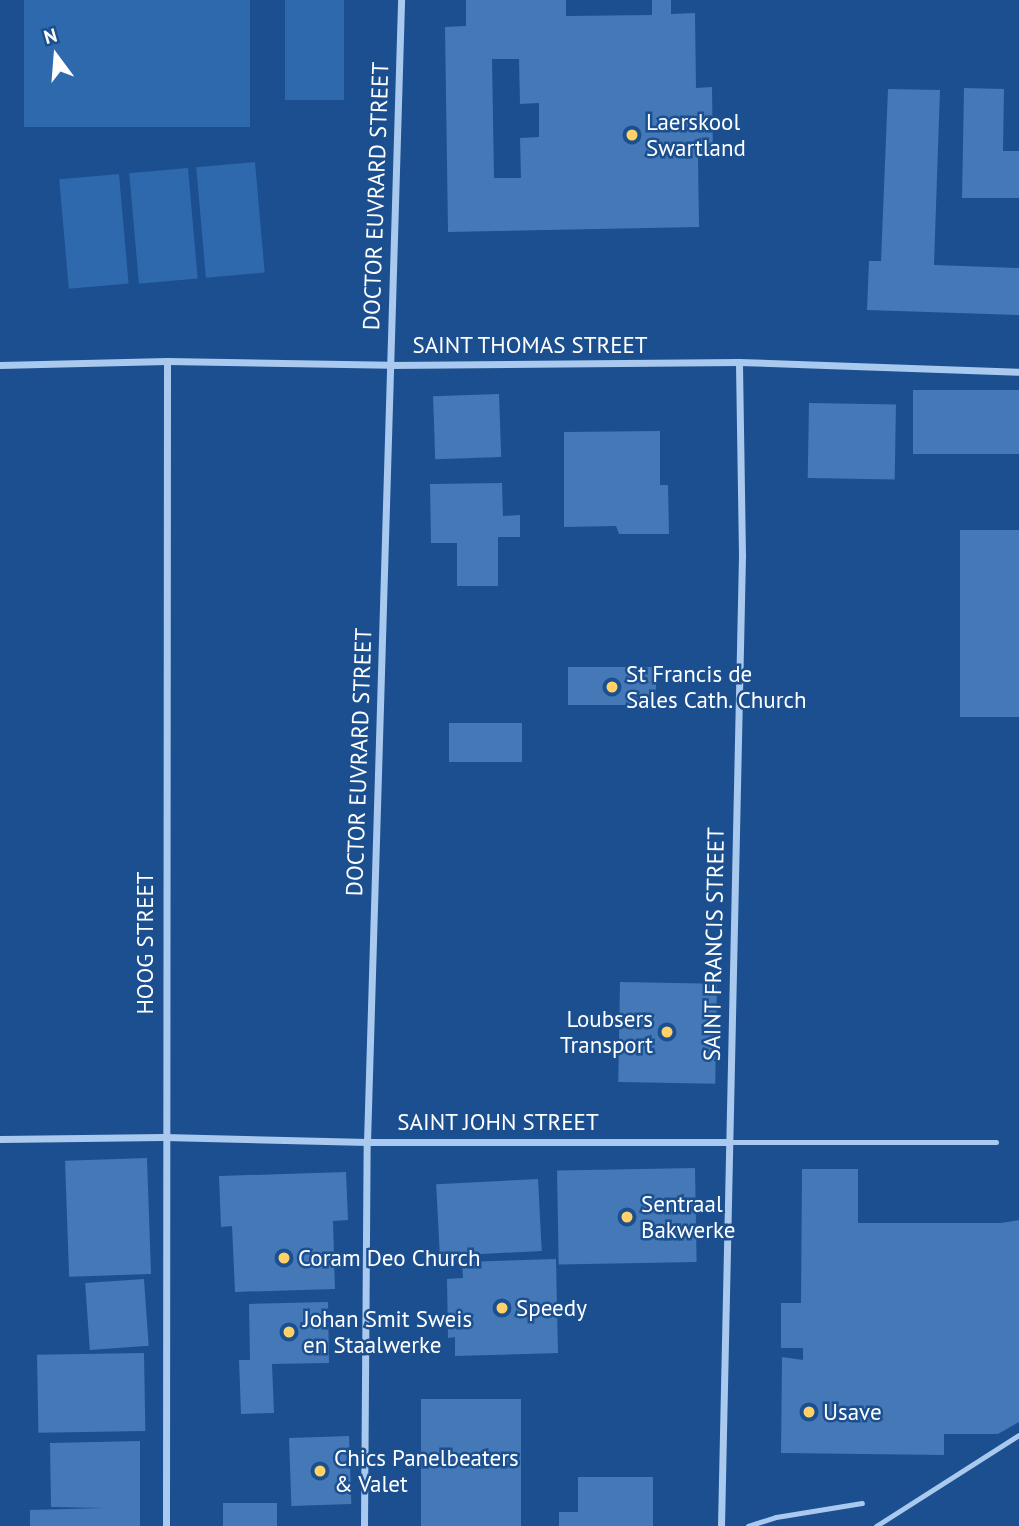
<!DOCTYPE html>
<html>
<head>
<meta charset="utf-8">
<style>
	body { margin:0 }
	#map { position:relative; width:1019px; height:1526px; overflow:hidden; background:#1b4f8f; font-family:"PT Sans",sans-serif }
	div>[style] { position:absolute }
	.green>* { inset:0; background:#2e69ad; transform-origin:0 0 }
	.building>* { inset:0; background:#4478b7; transform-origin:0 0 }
	.service>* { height:5px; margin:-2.5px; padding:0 2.5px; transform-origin:2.5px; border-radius:2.5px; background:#a9c9ee }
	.minor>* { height:7px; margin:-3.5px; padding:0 3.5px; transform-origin:3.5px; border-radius:3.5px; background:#a9c9ee }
	.dots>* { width:19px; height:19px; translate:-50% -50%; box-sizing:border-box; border:4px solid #1b4f8f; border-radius:50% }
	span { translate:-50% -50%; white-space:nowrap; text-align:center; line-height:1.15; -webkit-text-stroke:5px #1b4f8f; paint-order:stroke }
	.poi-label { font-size:23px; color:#fff }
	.left { translate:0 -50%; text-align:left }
	.right { translate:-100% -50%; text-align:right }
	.street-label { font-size:23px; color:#fff }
	.north { position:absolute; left:21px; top:21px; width:70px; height:70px; -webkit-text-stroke:5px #1b4f8f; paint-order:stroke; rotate:344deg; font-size:19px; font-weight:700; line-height:28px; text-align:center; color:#fff }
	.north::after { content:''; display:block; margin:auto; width:24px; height:32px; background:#fff; clip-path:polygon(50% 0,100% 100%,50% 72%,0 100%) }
</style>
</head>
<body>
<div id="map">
	<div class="green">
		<i style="left:24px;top:0;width:226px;height:127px"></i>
		<i style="left:285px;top:0;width:59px;height:100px"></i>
		<i style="left:255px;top:162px;width:111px;height:59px;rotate:85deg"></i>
		<i style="left:188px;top:168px;width:111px;height:59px;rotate:85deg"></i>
		<i style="left:119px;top:174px;width:110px;height:60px;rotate:85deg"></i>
	</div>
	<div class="building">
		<i style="clip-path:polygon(evenodd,466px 0,566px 0,566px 16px,652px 15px,652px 0,671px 0,671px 14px,695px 13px,696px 88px,712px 87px,713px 157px,698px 157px,699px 227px,448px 232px,445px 27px,466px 26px,466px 0,492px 59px,519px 59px,520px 104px,539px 103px,539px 137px,520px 138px,521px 178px,494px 178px,492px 59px)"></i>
		<i style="clip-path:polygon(964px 88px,1004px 89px,1003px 151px,1019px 151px,1019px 198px,962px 198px)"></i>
		<i style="clip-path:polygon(888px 89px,940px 90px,934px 265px,1019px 268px,1019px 315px,867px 310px,869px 261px,881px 261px)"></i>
		<i style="left:913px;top:390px;width:106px;height:64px"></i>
		<i style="left:499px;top:394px;width:63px;height:66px;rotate:88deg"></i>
		<i style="left:809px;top:403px;width:87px;height:75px;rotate:1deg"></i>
		<i style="clip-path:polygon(660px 431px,660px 485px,668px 485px,669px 534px,619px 534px,616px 526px,564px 527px,564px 432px)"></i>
		<i style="clip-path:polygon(502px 483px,503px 516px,520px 515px,520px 537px,498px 537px,498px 586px,457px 586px,457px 543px,431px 543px,430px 484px)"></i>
		<i style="left:960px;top:530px;width:59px;height:187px"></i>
		<i style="left:656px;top:667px;width:38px;height:88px;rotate:90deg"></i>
		<i style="left:449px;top:723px;width:73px;height:39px"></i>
		<i style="left:620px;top:982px;width:97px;height:100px;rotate:1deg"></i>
		<i style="left:147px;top:1158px;width:116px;height:82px;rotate:88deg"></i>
		<i style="left:695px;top:1168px;width:94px;height:138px;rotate:89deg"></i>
		<i style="clip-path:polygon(802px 1169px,858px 1169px,858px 1223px,1001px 1223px,1019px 1220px,1019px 1422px,998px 1434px,944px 1434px,944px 1455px,781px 1453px,782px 1357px,803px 1360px,803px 1348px,781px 1348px,781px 1303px,801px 1303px)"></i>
		<i style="clip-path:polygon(346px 1172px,348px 1220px,333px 1221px,335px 1289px,235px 1292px,232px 1226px,221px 1227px,219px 1176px)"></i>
		<i style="left:538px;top:1179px;width:72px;height:102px;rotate:87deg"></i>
		<i style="clip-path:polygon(556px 1259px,558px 1353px,455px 1356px,455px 1337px,448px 1338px,447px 1279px,463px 1278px,462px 1262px)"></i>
		<i style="left:144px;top:1279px;width:67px;height:59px;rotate:86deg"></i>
		<i style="clip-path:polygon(328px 1302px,329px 1363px,272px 1364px,274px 1413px,241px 1414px,239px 1360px,250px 1360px,249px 1304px)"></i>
		<i style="left:144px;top:1353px;width:78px;height:107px;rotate:89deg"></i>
		<i style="left:521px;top:1399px;width:127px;height:100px;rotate:90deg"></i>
		<i style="left:349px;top:1436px;width:68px;height:60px;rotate:88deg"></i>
		<i style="clip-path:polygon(140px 1441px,140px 1526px,30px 1526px,30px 1510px,104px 1508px,51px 1507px,50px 1443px)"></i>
		<i style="clip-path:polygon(578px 1477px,653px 1477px,653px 1526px,559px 1526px,559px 1512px,578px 1512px)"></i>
		<i style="left:277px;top:1503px;width:23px;height:54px;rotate:90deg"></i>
	</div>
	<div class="service">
		<i style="left:729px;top:1142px;width:267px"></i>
		<i style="left:748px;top:1526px;width:29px;rotate:-18deg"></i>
		<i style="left:776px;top:1517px;width:87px;rotate:-9.2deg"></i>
		<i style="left:876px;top:1526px;width:169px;rotate:-32.5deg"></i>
	</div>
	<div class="minor">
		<i style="left:0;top:365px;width:167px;rotate:-1.4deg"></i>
		<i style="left:167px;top:361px;width:222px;rotate:1deg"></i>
		<i style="left:389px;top:365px;width:350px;rotate:-0.5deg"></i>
		<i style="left:739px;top:362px;width:280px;rotate:2deg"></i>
		<i style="left:0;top:1139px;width:164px;rotate:-0.7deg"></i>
		<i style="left:164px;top:1137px;width:203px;rotate:1.4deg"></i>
		<i style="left:367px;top:1142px;width:362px"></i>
		<i style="left:166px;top:1526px;width:1165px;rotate:-89.95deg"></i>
		<i style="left:364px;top:1526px;width:384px;rotate:-89.6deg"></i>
		<i style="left:367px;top:1142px;width:1143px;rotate:-88.29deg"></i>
		<i style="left:721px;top:1526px;width:971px;rotate:-88.76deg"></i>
		<i style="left:742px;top:555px;width:193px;rotate:-90.9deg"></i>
	</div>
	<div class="dots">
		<i style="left:632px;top:135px;background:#ffd166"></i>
		<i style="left:612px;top:687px;background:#ffd166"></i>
		<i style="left:667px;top:1032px;background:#ffd166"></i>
		<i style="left:627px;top:1217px;background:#ffd166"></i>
		<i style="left:284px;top:1258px;background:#ffd166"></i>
		<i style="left:502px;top:1308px;background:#ffd166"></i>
		<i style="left:289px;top:1332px;background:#ffd166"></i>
		<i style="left:809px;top:1412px;background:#ffd166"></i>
		<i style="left:320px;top:1471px;background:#ffd166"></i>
	</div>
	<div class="poi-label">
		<span class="left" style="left:646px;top:135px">Laerskool<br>Swartland</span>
		<span class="left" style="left:626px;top:687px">St Francis de<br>Sales Cath. Church</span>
		<span class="right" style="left:653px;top:1032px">Loubsers<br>Transport</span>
		<span class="left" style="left:641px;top:1217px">Sentraal<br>Bakwerke</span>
		<span class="left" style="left:298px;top:1258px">Coram Deo Church</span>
		<span class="left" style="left:516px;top:1308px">Speedy</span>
		<span class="left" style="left:303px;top:1332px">Johan Smit Sweis<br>en Staalwerke</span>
		<span class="left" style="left:823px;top:1412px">Usave</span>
		<span class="left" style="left:334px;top:1471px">Chics Panelbeaters<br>&amp; Valet</span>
	</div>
	<div class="street-label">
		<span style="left:376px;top:196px;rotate:-88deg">DOCTOR EUVRARD STREET</span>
		<span style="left:530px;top:345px">SAINT THOMAS STREET</span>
		<span style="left:359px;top:762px;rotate:-88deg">DOCTOR EUVRARD STREET</span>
		<span style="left:145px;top:943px;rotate:-90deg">HOOG STREET</span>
		<span style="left:714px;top:944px;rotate:-89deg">SAINT FRANCIS STREET</span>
		<span style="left:498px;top:1122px">SAINT JOHN STREET</span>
	</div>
	<div class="north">N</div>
</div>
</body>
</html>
